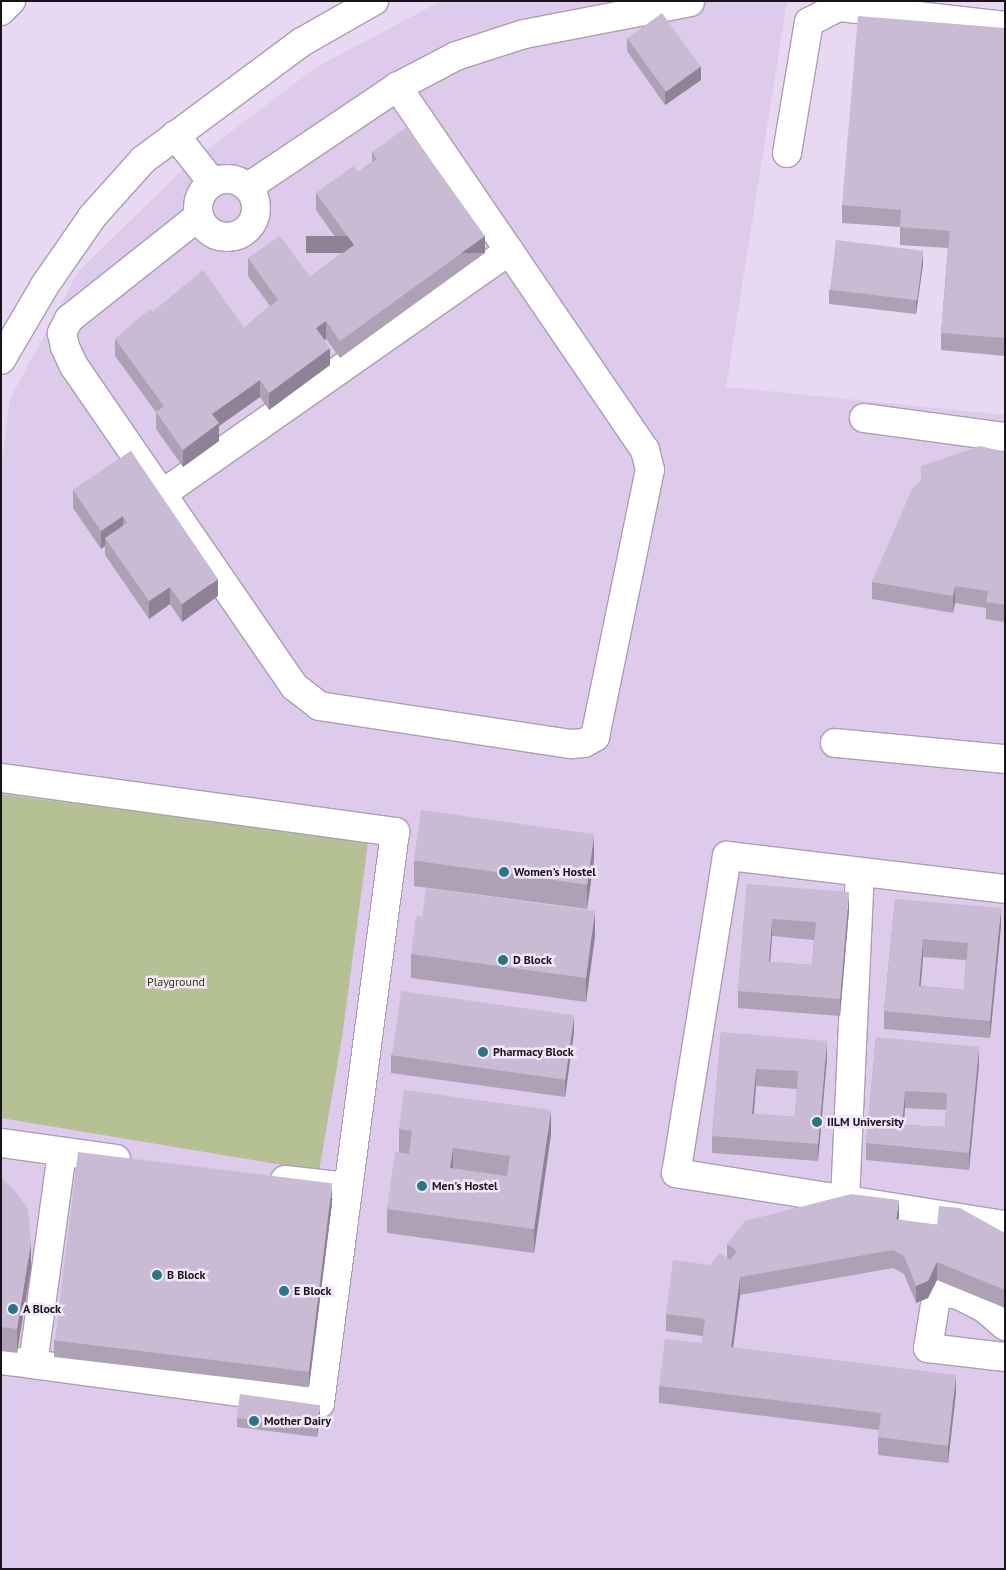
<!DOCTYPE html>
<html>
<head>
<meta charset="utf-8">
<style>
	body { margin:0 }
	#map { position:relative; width:1006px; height:1570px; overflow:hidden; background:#e8d8f2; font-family:"PT Sans",sans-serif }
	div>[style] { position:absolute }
	.built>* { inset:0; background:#decaea }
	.green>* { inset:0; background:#b5c194 }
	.roads { filter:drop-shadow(1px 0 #ab9db5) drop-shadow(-1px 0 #ab9db5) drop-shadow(0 1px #ab9db5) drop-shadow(0 -1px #ab9db5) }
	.minor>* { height:28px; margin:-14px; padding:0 14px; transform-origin:14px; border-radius:14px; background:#fff }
	.minor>.ring { margin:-14px; padding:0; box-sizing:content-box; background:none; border:28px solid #fff; border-radius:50% }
	.wall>* { inset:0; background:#aea1b6 }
	.shaded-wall>* { inset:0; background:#8d8394; transform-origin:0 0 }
	.building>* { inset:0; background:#cabbd4; transform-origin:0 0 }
	.dots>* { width:14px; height:14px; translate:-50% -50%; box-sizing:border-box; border:2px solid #f3e7fb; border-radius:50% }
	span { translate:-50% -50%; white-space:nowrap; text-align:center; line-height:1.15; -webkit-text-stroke:5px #f3e7fb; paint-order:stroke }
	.poi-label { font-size:12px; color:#18131c; font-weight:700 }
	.left { translate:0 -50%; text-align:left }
	.park-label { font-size:12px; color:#323b05 }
	.frame { position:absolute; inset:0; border:2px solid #18131c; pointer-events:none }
</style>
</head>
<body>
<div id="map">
	<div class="built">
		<i style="clip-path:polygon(441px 1px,787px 1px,726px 387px,1005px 415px,1005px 1569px,1px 1569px,1px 469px,10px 399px,78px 272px,189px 163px,315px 68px)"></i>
	</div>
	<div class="green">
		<i style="clip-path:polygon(1px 794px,368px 842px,342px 1038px,319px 1171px,1px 1118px)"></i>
	</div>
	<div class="roads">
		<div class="minor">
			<i style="left:1px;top:11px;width:14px;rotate:-45deg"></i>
			<i style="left:397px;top:87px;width:67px;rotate:-27.7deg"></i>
			<i style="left:456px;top:56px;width:71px;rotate:-17.9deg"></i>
			<i style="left:524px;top:34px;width:169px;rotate:-10.9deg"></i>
			<i style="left:175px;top:135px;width:60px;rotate:51.8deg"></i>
			<i style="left:787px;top:153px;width:133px;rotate:-80.5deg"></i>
			<i style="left:809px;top:22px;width:34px;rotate:-27deg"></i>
			<i style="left:839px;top:7px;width:167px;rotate:6.5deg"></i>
			<i class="ring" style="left:198px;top:179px;width:30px;height:30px"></i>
			<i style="left:199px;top:216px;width:166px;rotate:141.6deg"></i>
			<i style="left:69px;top:319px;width:16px;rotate:117deg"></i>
			<i style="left:62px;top:333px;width:14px;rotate:78deg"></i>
			<i style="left:65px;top:347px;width:21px;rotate:65deg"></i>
			<i style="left:74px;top:366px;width:390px;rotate:55.5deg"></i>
			<i style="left:295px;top:687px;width:31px;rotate:38deg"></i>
			<i style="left:319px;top:706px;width:255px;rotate:8.6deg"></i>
			<i style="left:571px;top:744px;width:13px;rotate:-4deg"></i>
			<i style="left:584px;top:743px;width:13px;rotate:-29deg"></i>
			<i style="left:595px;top:737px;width:273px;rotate:-78.4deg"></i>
			<i style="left:650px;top:470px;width:21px;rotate:-104deg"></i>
			<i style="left:645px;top:450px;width:440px;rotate:-124.3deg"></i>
			<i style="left:397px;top:87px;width:179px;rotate:146.1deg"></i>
			<i style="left:1px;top:360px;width:87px;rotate:-59.6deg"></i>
			<i style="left:45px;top:285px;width:83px;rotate:-55.3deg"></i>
			<i style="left:92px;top:217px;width:76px;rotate:-48.2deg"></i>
			<i style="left:143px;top:160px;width:198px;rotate:-36.6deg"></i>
			<i style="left:302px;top:42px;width:83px;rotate:-29.7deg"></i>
			<i style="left:864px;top:418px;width:142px;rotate:7.7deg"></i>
			<i style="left:162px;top:494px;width:424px;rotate:-35deg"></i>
			<i style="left:835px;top:743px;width:171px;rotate:5.4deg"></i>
			<i style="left:1px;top:778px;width:398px;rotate:7.8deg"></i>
			<i style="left:395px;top:832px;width:576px;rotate:97.48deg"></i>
			<i style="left:320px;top:1403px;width:290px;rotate:-172.3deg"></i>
			<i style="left:1005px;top:889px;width:280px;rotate:-173.2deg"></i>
			<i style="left:727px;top:856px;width:321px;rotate:99.1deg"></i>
			<i style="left:676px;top:1173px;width:333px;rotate:9deg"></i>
			<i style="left:1px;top:1143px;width:116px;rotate:7.9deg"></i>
			<i style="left:285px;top:1180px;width:63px;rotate:6.3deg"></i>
			<i style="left:845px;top:1200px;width:327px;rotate:-87.4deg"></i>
			<i style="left:1005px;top:1326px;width:28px;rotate:-139deg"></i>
			<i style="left:984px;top:1308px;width:28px;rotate:-153deg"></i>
			<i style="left:959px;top:1295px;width:22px;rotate:-172deg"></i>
			<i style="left:937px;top:1292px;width:57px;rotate:99.1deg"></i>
			<i style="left:928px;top:1348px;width:78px;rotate:6.7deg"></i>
			<i style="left:1px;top:1360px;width:32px;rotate:7deg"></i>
			<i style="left:33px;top:1364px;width:214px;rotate:-82.2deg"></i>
		</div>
	</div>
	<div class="wall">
		<i style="clip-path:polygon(1005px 28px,1005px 356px,941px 350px,941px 333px,948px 248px,900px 245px,900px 227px,842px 223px,842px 205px)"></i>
		<i style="clip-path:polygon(627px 38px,701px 80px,665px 105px,627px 51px)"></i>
		<i style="clip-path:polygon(372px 152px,485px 253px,340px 358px,326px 339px,324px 340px,330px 365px,269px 410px,260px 397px,219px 426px,219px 441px,183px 467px,156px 429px,156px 412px,115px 356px,115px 339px,152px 312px,244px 328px,270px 306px,248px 276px,248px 258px,310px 277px,345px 251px,316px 210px,316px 193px,358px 172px,372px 162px)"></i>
		<i style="clip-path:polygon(923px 264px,916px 314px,829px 304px,829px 290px)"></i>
		<i style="clip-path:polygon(131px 451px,218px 596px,182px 622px,170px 604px,149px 619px,105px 555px,105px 546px,101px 549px,73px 508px,73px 490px)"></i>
		<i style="clip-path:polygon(1005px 452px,1005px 622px,986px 619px,986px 608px,955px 603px,953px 613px,872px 599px,872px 582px)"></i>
		<i style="clip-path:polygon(594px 859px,587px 909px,414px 886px,414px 861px)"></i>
		<i style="clip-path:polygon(evenodd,747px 884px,849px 910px,840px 1016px,738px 1008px,738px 991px,747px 884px,772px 936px,814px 940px,812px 965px,770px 962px,772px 936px)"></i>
		<i style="clip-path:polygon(evenodd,895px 899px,1001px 926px,990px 1038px,884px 1029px,884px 1011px,895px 899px,923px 957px,966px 960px,964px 990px,921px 986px,923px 957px)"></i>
		<i style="clip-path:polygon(595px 936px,586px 1002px,411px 978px,411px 954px)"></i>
		<i style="clip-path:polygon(574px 1032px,565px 1097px,391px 1073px,391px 1055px)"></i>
		<i style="clip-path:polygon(evenodd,721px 1032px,827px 1058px,818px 1161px,712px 1153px,712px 1136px,721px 1032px,756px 1086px,797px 1089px,795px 1117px,754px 1114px,756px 1086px)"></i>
		<i style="clip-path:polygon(evenodd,876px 1037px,979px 1064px,969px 1170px,866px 1160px,866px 1143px,876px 1037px,905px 1108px,946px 1110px,945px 1127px,904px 1125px,905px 1108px)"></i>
		<i style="clip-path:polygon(399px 1129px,551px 1134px,534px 1253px,387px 1233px,387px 1209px,399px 1153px)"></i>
		<i style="clip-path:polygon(1px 1177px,31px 1267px,17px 1353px,1px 1351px)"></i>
		<i style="clip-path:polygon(332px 1203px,309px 1387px,54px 1357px,54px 1340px)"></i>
		<i style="clip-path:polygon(899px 1217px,898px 1220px,1005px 1233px,1005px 1308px,937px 1280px,928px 1298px,916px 1303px,904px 1274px,893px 1268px,740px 1295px,733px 1347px,956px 1392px,948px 1463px,878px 1455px,878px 1437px,879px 1430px,659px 1403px,659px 1386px,702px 1343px,703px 1336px,666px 1331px,666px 1314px,710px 1265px,727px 1259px,727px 1244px)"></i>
		<i style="clip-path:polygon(320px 1414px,317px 1437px,237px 1427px,237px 1418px)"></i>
	</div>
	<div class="shaded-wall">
		<i style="clip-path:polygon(701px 66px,701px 80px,665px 105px,665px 92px)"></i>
		<i style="left:485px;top:236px;width:17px;height:179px;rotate:90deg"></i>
		<i style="clip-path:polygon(923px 251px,923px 264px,916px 314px,916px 301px)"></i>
		<i style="clip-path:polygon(326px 321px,326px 339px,316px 346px,316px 328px)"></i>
		<i style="clip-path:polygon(330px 348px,330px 365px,269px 410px,269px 393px)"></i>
		<i style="clip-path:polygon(260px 380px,260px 397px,219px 426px,219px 441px,183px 467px,183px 450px,212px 414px)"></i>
		<i style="clip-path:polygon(123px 516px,123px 534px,105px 538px,105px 546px,101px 549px,101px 531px)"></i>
		<i style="clip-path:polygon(218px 579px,218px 596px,182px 622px,182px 604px)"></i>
		<i style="clip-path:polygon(955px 586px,955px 603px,953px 613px,953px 596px)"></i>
		<i style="clip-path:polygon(170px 587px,170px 604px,149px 619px,149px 601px)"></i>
		<i style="clip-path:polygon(594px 834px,594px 859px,587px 909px,587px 885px)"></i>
		<i style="clip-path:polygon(849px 892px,849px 910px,840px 1016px,840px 999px)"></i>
		<i style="clip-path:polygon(1001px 908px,1001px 926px,990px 1038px,990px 1021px)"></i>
		<i style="clip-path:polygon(595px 911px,595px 936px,586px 1002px,586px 978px)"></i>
		<i style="clip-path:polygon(772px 919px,772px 936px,769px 979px,769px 962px)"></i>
		<i style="clip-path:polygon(923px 939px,923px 957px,919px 1003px,919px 986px)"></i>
		<i style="clip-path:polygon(574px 1015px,574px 1032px,565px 1097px,565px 1080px)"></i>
		<i style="clip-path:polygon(827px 1041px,827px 1058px,818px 1161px,818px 1144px)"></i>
		<i style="clip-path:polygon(979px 1047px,979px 1064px,969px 1170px,969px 1153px)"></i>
		<i style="clip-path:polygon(756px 1069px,756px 1086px,752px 1131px,752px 1114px)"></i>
		<i style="clip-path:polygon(905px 1091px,905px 1108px,902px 1142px,902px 1125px)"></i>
		<i style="clip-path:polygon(551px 1110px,551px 1134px,534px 1253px,534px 1229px)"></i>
		<i style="clip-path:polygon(453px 1148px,453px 1172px,450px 1168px)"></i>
		<i style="clip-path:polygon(332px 1185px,332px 1203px,309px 1387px,309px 1370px)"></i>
		<i style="clip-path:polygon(899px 1200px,899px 1217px,896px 1237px,896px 1219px)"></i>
		<i style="clip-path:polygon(31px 1242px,31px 1267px,17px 1353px,17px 1329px)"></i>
		<i style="clip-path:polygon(937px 1262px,937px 1280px,928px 1298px,916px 1303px,916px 1286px)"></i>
		<i style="clip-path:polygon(740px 1277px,740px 1295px,731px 1364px,731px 1347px)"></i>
		<i style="clip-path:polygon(956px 1375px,956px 1392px,948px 1463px,948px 1446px)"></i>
		<i style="clip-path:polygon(320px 1405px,320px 1414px,317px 1437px,317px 1428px)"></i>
	</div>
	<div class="building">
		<i style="left:662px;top:13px;width:66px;height:43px;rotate:54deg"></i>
		<i style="clip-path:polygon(858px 16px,1005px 28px,1005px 338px,941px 333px,950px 231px,900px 227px,901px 210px,842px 205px)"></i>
		<i style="clip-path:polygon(407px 127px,485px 236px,340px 341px,326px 321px,316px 328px,330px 348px,269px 393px,260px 380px,212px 414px,219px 423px,183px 450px,156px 412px,164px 406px,115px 339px,150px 309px,152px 312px,203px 270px,244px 328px,278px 300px,248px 258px,280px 236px,310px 277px,354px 245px,316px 193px,353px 166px,358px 172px,377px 159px,372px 152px)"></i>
		<i style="left:836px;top:240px;width:88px;height:50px;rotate:7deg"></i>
		<i style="clip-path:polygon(980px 446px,1005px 452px,1005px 605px,986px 602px,988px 591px,955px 586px,953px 596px,872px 582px,912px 489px,921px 480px,921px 466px)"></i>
		<i style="clip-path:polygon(131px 451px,218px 579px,182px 604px,170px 587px,149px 601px,105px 538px,127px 523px,123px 516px,101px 531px,73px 490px)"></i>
		<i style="left:421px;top:810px;width:175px;height:51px;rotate:8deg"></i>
		<i style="clip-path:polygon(evenodd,747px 884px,849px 892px,840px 999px,738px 991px,747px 884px,772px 919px,816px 922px,812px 965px,769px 962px,772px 919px)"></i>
		<i style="clip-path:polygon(426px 888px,595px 911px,586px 978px,411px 954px,416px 916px,422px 917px)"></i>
		<i style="clip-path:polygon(evenodd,895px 899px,1001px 908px,990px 1021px,884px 1011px,895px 899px,923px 939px,968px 943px,964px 990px,919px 986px,923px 939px)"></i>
		<i style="left:401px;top:991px;width:175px;height:65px;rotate:8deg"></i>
		<i style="clip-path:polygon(evenodd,721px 1032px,827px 1041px,818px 1144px,712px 1136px,721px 1032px,756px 1069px,798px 1071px,795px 1117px,752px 1114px,756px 1069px)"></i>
		<i style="clip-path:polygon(evenodd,876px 1037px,979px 1047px,969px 1153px,866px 1143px,876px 1037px,905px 1091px,947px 1093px,945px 1127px,902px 1125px,905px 1091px)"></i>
		<i style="clip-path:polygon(evenodd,404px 1090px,551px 1110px,534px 1229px,387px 1209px,395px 1152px,409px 1154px,412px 1131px,399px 1129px,404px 1090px,453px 1148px,510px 1156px,507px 1176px,450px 1168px,453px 1148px)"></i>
		<i style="left:78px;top:1152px;width:256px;height:190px;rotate:7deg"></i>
		<i style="clip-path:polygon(1px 1177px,16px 1192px,28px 1209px,31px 1242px,17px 1329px,1px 1327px)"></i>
		<i style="clip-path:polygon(851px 1194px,899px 1200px,896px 1219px,937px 1225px,939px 1206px,960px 1208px,1005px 1233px,1005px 1290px,937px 1262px,928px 1281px,916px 1286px,904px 1256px,893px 1250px,740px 1277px,731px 1347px,956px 1375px,948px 1446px,878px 1437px,881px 1413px,659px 1386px,665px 1339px,702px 1343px,705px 1319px,666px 1314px,673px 1260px,710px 1265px,720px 1253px,730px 1260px,737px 1251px,727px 1244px,745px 1221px)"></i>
		<i style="left:240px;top:1394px;width:81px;height:24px;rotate:8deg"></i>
	</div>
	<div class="dots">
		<i style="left:504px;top:872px;background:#2d7580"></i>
		<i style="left:503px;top:960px;background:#2d7580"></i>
		<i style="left:483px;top:1052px;background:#2d7580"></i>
		<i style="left:817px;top:1122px;background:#2d7580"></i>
		<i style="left:422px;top:1186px;background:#2d7580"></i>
		<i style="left:157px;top:1275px;background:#2d7580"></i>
		<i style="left:284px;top:1291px;background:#2d7580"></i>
		<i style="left:13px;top:1309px;background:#2d7580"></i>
		<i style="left:254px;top:1421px;background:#2d7580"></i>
	</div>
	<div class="poi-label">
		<span class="left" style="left:514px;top:872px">Women's Hostel</span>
		<span class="left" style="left:513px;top:960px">D Block</span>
		<span class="left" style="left:493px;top:1052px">Pharmacy Block</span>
		<span class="left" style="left:827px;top:1122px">IILM University</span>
		<span class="left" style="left:432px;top:1186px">Men's Hostel</span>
		<span class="left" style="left:167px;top:1275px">B Block</span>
		<span class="left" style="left:294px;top:1291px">E Block</span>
		<span class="left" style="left:23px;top:1309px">A Block</span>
		<span class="left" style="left:264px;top:1421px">Mother Dairy</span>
	</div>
	<div class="park-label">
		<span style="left:176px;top:982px">Playground</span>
	</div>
	<div class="frame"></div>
</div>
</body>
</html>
